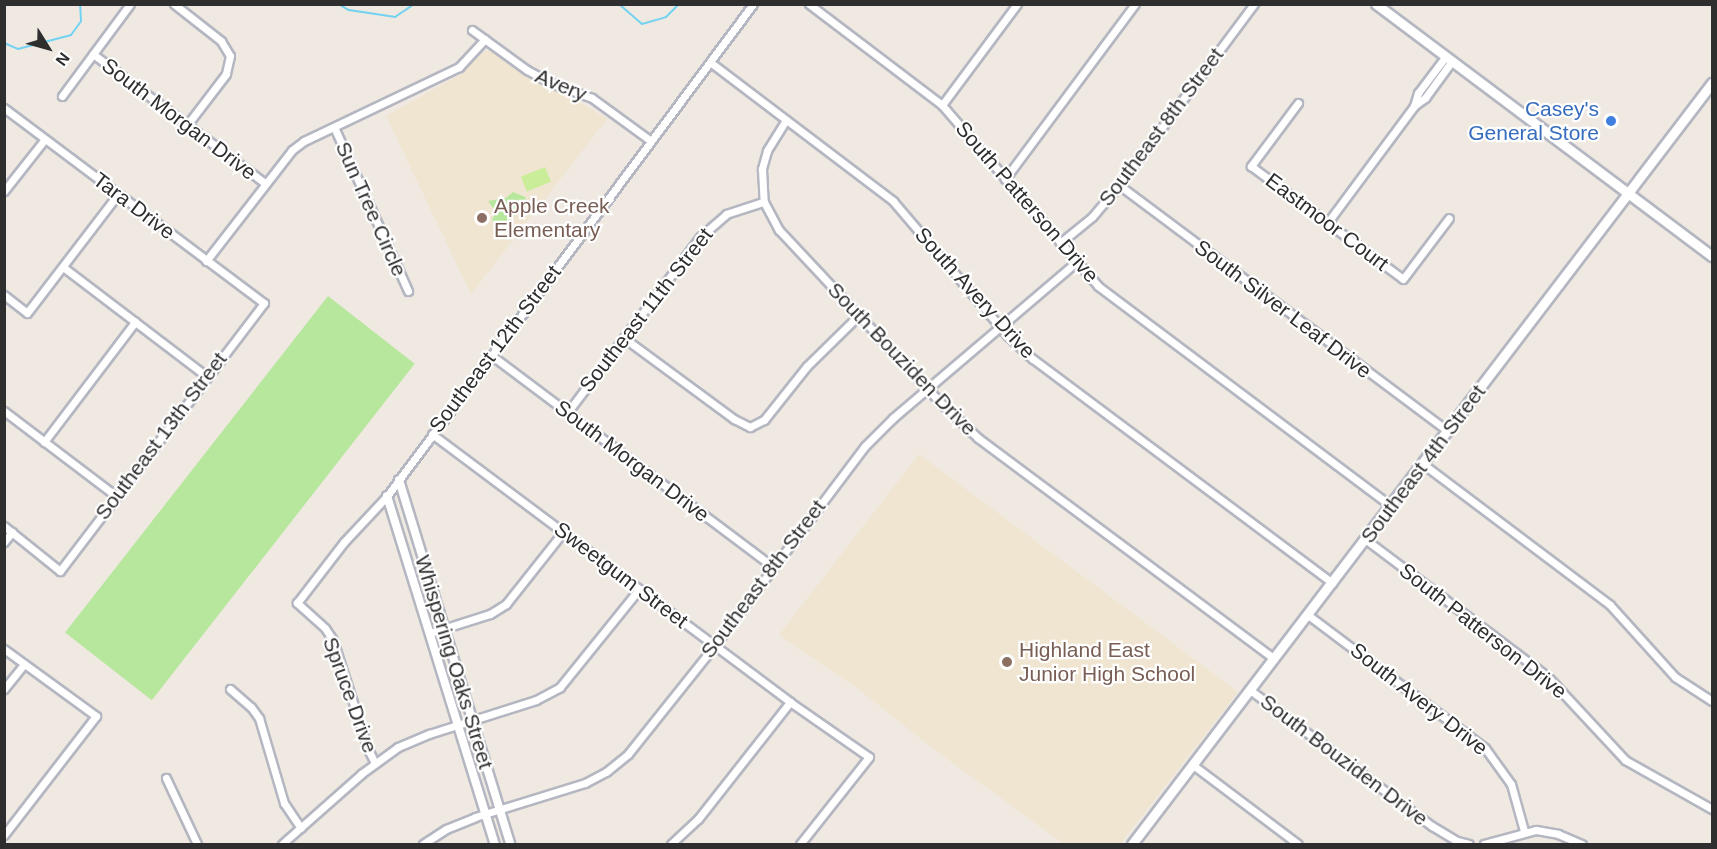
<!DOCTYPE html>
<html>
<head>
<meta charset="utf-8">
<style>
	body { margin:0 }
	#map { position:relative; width:1717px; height:849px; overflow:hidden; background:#efe9e1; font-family:Arial,sans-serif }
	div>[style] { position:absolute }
	.education>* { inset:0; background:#f0e5d0 }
	.green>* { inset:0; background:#b7e69d; transform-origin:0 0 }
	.pitch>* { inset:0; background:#caed99; transform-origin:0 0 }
	.stream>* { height:2px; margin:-1px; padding:0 1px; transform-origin:1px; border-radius:1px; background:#73d2f1 }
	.roads { filter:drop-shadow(2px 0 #b4b7c1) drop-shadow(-2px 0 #b4b7c1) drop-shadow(0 2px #b4b7c1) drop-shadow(0 -2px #b4b7c1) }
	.minor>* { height:7px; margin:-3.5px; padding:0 3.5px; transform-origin:3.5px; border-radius:3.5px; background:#fff }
	.tertiary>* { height:8px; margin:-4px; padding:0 4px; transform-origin:4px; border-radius:4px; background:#fff }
	.secondary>* { height:9px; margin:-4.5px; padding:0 4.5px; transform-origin:4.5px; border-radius:4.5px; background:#fff }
	.dots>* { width:16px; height:16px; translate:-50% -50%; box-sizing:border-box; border:3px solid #fff; border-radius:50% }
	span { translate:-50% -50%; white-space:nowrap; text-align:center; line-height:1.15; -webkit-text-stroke:4.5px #fff; paint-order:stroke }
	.street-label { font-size:21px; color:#2e2e2e }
	.shop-label { font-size:21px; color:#366cbe }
	.right { translate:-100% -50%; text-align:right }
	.education-label { font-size:21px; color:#785e54 }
	.left { translate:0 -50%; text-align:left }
	.frame { position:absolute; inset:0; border:6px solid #2e2e2e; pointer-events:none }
	.north { position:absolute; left:18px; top:18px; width:60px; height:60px; -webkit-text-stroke:4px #fff; paint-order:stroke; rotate:127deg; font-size:16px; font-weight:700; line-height:24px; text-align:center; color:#2e2e2e }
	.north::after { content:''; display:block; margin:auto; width:21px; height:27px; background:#2e2e2e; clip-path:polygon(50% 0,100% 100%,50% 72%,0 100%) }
</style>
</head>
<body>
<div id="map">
	<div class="education">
		<i style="clip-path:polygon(487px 51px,492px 52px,518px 71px,548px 89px,570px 96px,607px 119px,471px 294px,386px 116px,461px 74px,480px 53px)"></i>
		<i style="clip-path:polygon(919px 454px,1238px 692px,1120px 844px,1064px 844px,931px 747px,857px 688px,779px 635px)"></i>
	</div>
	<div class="green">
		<i style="clip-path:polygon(513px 192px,525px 197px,528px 204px,501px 228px,492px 220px,496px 212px,488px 201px,506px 198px)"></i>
		<i style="left:328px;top:296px;width:110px;height:427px;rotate:38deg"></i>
	</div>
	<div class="pitch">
		<i style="left:545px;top:167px;width:16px;height:26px;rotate:68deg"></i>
	</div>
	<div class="stream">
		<i style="left:338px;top:4px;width:13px;rotate:29deg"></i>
		<i style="left:349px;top:10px;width:47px;rotate:8.7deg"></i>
		<i style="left:395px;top:17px;width:23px;rotate:-34deg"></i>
		<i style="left:619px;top:4px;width:30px;rotate:41deg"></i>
		<i style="left:642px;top:24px;width:25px;rotate:-16deg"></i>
		<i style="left:666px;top:17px;width:18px;rotate:-45deg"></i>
		<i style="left:4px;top:43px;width:15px;rotate:23deg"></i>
		<i style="left:18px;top:49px;width:55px;rotate:-14.8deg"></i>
		<i style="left:71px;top:35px;width:17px;rotate:-54deg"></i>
		<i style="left:81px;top:21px;width:17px;rotate:-93deg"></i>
	</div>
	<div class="roads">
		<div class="minor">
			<i style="left:174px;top:4px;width:60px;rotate:38.2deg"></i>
			<i style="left:221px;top:41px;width:17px;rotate:59deg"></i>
			<i style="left:230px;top:56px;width:18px;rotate:103deg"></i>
			<i style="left:226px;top:74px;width:64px;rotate:127.4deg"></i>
			<i style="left:809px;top:4px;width:167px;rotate:37.2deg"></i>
			<i style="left:942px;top:105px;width:239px;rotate:49.2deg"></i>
			<i style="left:1098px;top:286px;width:366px;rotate:36.9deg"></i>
			<i style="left:472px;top:30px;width:68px;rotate:36deg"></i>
			<i style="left:527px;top:70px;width:30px;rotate:28deg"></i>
			<i style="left:553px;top:84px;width:41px;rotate:19.7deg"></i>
			<i style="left:592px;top:98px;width:73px;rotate:36.1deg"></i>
			<i style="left:93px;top:54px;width:216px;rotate:36.9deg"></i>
			<i style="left:710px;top:62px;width:230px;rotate:37.2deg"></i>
			<i style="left:893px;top:201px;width:177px;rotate:49.6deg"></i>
			<i style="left:1008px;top:336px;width:34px;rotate:43deg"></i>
			<i style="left:1033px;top:359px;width:374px;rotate:36.8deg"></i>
			<i style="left:62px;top:96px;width:114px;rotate:-53.5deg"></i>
			<i style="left:1298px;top:103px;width:79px;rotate:126.7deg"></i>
			<i style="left:1251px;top:166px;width:189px;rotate:36.6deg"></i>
			<i style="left:1403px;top:279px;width:76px;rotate:-53deg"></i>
			<i style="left:942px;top:105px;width:126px;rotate:-53.4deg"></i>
			<i style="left:1414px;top:106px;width:14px;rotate:-73deg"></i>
			<i style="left:1418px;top:93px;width:46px;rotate:-52.9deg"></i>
			<i style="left:4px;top:108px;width:325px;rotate:36.9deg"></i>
			<i style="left:264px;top:303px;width:337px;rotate:127.3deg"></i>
			<i style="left:60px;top:571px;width:72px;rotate:-141.2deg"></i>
			<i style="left:786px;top:120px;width:36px;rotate:122deg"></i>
			<i style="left:767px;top:151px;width:19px;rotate:106deg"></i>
			<i style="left:762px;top:169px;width:33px;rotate:87deg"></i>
			<i style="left:764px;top:202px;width:32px;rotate:62deg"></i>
			<i style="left:779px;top:230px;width:234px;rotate:46.9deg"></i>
			<i style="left:939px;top:401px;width:54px;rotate:43.5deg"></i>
			<i style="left:978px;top:438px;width:369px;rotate:36.7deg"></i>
			<i style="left:334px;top:127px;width:180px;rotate:65.7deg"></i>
			<i style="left:1005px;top:179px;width:218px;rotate:-53.4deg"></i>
			<i style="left:1119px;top:185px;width:411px;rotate:36.8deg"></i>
			<i style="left:4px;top:191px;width:66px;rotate:-51.7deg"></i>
			<i style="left:1328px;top:222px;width:144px;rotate:-53.4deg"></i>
			<i style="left:1414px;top:106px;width:14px;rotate:-36deg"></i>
			<i style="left:1425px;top:98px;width:46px;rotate:-53.9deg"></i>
			<i style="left:1060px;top:243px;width:41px;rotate:-39.1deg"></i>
			<i style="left:1092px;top:217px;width:42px;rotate:-49.8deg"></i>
			<i style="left:1119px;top:185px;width:226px;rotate:-53.3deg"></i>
			<i style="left:206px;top:261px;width:140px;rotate:-52.2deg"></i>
			<i style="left:292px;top:150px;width:15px;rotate:-37deg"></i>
			<i style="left:304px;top:141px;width:172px;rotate:-25.5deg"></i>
			<i style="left:459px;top:67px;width:38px;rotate:-47deg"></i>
			<i style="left:63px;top:267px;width:180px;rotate:37.3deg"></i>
			<i style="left:4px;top:295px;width:29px;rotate:38deg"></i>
			<i style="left:27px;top:313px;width:150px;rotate:-52.6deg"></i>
			<i style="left:624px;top:338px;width:137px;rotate:36.4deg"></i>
			<i style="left:734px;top:419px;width:18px;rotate:27deg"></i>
			<i style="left:750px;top:427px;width:16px;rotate:-27deg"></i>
			<i style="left:764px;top:420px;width:69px;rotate:-51.5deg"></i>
			<i style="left:807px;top:366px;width:71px;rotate:-44.4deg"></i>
			<i style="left:491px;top:355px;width:353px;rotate:36.9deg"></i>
			<i style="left:4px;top:411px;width:141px;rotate:37.2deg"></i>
			<i style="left:567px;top:413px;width:221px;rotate:-52.9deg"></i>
			<i style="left:700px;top:237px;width:35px;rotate:-41deg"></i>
			<i style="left:726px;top:214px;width:40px;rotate:-18deg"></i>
			<i style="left:432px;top:434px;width:447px;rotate:36.8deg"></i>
			<i style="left:790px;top:702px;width:96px;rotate:34.8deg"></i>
			<i style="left:869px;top:757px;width:111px;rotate:128.4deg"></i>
			<i style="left:44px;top:442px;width:151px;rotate:-52.8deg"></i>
			<i style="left:1423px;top:464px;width:234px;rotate:37deg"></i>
			<i style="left:1610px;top:605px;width:97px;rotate:47.9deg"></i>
			<i style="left:1675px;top:677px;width:44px;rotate:33deg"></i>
			<i style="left:1365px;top:539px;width:228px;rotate:37deg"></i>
			<i style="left:1547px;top:676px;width:115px;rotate:47.1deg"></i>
			<i style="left:1625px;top:760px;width:100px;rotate:29.4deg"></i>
			<i style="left:4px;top:542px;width:13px;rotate:-51deg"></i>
			<i style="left:1308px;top:615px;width:221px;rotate:36.9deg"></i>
			<i style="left:1485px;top:748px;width:44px;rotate:54.2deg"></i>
			<i style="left:1511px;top:784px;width:49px;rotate:74.5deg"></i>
			<i style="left:430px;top:633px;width:63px;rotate:-17.6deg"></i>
			<i style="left:490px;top:614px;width:19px;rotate:-32deg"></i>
			<i style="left:506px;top:604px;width:92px;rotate:-51.6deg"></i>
			<i style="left:4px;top:649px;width:114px;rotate:36.1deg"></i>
			<i style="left:96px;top:716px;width:150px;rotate:127.7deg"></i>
			<i style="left:4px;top:689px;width:32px;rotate:-51deg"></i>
			<i style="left:230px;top:689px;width:28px;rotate:41deg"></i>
			<i style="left:251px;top:707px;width:14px;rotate:54deg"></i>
			<i style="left:259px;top:718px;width:89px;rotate:73.6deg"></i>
			<i style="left:284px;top:803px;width:30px;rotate:56deg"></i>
			<i style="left:1250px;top:690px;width:227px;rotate:36.8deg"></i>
			<i style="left:1432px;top:826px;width:29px;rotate:31deg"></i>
			<i style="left:1457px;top:841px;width:12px;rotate:14deg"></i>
			<i style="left:375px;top:763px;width:16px;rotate:-117deg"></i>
			<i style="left:368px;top:749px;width:114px;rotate:-107.8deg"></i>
			<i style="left:333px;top:640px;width:14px;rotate:-124deg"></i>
			<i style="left:325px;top:628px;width:38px;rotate:-138deg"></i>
			<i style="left:297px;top:603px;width:77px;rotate:-52.4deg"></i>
			<i style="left:344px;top:542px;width:63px;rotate:-46.9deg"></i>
			<i style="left:387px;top:496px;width:613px;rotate:-53.35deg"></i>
			<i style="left:1193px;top:765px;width:131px;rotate:37deg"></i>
			<i style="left:166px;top:778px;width:73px;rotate:64.8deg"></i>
			<i style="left:282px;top:844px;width:106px;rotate:-41.5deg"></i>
			<i style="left:361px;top:774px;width:46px;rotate:-36.1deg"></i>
			<i style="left:398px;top:747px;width:34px;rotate:-23deg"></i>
			<i style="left:429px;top:734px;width:112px;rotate:-17.6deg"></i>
			<i style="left:536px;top:700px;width:27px;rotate:-28deg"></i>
			<i style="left:560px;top:687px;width:126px;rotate:-51.1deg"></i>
			<i style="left:423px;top:844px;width:27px;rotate:-33deg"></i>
			<i style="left:446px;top:829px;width:31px;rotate:-22deg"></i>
			<i style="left:475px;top:817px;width:115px;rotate:-17.2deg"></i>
			<i style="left:585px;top:783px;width:24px;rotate:-28deg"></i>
			<i style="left:606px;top:772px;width:28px;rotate:-39deg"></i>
			<i style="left:628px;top:754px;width:139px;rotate:-51.4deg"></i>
			<i style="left:715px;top:645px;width:249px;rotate:-53deg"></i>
			<i style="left:865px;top:446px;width:40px;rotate:-45deg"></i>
			<i style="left:893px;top:418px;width:240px;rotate:-40.4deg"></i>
			<i style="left:671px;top:844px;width:37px;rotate:-43deg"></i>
			<i style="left:698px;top:819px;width:149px;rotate:-51.8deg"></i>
			<i style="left:1484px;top:844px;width:54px;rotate:-15.1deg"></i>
			<i style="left:1536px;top:830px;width:22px;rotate:10deg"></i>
			<i style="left:1558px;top:834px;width:26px;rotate:23deg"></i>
		</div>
		<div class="tertiary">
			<i style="left:399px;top:480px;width:381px;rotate:73deg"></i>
			<i style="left:387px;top:496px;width:364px;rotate:72.8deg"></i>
		</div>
		<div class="secondary">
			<i style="left:1376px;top:4px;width:420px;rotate:36.9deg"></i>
			<i style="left:1132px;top:844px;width:957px;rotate:-52.69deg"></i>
		</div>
	</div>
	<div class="dots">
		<i style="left:1611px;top:121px;background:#3f7fe0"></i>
		<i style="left:482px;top:218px;background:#8d6e63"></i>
		<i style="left:1007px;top:662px;background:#8d6e63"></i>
	</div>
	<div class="street-label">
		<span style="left:561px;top:85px;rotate:23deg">Avery</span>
		<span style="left:179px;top:119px;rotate:37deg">South Morgan Drive</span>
		<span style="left:1161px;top:127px;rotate:-53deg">Southeast 8th Street</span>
		<span style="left:1027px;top:202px;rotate:49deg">South Patterson Drive</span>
		<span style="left:134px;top:206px;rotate:37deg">Tara Drive</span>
		<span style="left:371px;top:209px;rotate:66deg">Sun Tree Circle</span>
		<span style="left:1327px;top:222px;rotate:37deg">Eastmoor Court</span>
		<span style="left:975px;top:293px;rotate:48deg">South Avery Drive</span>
		<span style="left:1283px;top:309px;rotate:37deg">South Silver Leaf Drive</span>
		<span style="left:646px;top:310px;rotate:-52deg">Southeast 11th Street</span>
		<span style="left:495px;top:349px;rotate:-53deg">Southeast 12th Street</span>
		<span style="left:902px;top:359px;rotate:46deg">South Bouziden Drive</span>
		<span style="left:161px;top:436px;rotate:-53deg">Southeast 13th Street</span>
		<span style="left:632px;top:461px;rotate:37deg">South Morgan Drive</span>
		<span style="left:1423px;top:464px;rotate:-53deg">Southeast 4th Street</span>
		<span style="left:621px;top:575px;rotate:37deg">Sweetgum Street</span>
		<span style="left:763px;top:579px;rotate:-53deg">Southeast 8th Street</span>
		<span style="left:1483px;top:631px;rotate:38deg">South Patterson Drive</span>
		<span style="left:454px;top:662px;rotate:73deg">Whispering Oaks Street</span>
		<span style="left:350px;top:695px;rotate:70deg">Spruce Drive</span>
		<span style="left:1419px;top:699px;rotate:38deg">South Avery Drive</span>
		<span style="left:1344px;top:760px;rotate:37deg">South Bouziden Drive</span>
	</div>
	<div class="shop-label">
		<span class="right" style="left:1599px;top:121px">Casey's<br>General Store</span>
	</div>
	<div class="education-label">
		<span class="left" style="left:494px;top:218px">Apple Creek<br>Elementary</span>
		<span class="left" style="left:1019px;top:662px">Highland East<br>Junior High School</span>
	</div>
	<div class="frame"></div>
	<div class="north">N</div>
</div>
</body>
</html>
